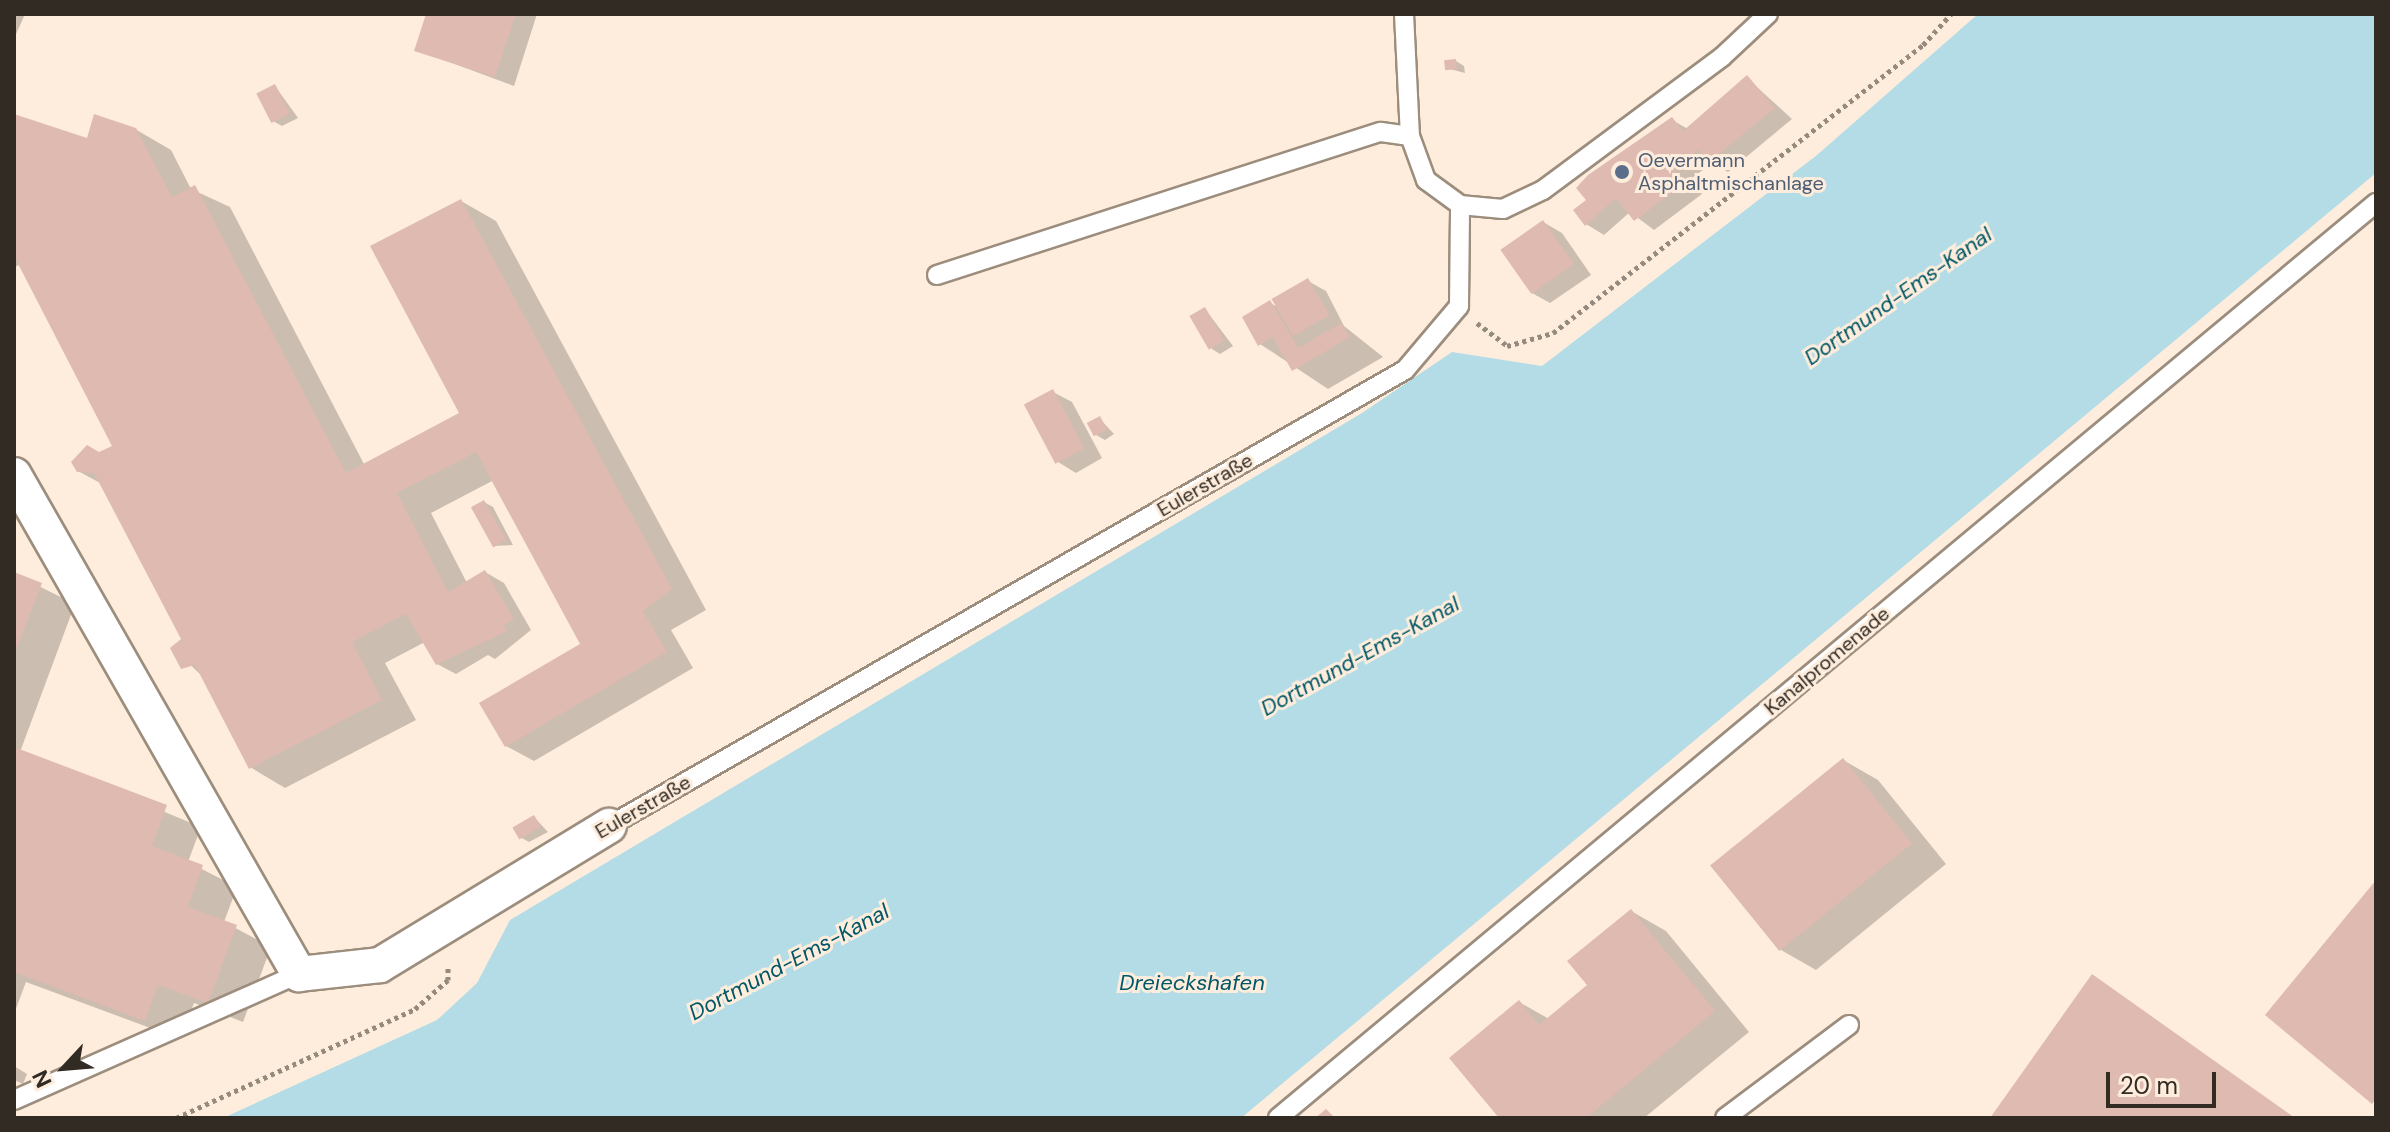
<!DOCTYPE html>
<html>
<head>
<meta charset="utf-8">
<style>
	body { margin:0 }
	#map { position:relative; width:2390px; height:1132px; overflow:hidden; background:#feeddc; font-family:"DM Sans",sans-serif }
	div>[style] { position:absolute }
	.water>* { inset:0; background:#b3dce7 }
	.shadow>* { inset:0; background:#0003 }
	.building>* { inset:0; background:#dfbab1; transform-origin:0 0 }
	.path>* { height:5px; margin-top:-2.5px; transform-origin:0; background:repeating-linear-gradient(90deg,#958a7e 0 4px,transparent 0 8px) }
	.roads { filter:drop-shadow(2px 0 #9c8d7d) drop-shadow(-2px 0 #9c8d7d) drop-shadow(0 2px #9c8d7d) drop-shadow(0 -2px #9c8d7d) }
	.service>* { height:18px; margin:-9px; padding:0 9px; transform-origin:9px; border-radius:9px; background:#fff }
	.minor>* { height:34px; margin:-17px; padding:0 17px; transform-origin:17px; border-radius:17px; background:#fff }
	.dots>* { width:22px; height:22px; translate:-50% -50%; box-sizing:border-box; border:4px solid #feeddc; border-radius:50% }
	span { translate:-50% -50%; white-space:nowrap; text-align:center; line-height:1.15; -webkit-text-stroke:6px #feeddc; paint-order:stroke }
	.service-label { font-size:20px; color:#4e5e75 }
	.left { translate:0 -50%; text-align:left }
	.street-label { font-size:20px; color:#312b24 }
	.water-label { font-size:22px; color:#005767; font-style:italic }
	.frame { position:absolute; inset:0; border:16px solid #312b24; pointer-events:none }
	.north { position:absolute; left:24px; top:1028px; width:80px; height:80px; -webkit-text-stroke:6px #feeddc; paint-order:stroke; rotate:244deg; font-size:22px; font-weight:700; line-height:32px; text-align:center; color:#312b24 }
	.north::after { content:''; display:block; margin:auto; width:28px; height:36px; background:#312b24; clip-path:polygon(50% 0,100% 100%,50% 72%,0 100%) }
	.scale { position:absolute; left:2106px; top:1072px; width:110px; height:36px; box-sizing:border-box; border:4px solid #312b24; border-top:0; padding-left:10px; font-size:24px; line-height:28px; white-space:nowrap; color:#312b24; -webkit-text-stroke:6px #feeddc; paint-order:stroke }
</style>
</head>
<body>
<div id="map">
	<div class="water">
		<i style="clip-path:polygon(1978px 14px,2376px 14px,2376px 173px,1241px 1118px,223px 1118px,437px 1020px,477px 983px,510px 920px,1362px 413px,1452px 352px,1542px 366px,1817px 155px)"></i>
	</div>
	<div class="shadow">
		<i style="clip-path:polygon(14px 14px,25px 14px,14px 39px)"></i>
		<i style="clip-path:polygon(428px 14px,537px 14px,514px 86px,417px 50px)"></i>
		<i style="clip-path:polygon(1456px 61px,1464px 66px,1465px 73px,1446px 68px)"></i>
		<i style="clip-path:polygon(1747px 78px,1792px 119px,1728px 172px,1712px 163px,1691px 179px,1702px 194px,1654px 230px,1630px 212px,1604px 235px,1586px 224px,1672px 120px,1688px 129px)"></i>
		<i style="clip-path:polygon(275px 86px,298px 118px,282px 126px,273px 121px)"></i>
		<i style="clip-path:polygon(14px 116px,88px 141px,135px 129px,171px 150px,191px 189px,230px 207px,365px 466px,462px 414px,461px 201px,496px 221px,706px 610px,671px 630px,693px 668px,534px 761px,506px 746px,582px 645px,494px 480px,431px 513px,467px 583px,485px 572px,504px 583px,531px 630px,495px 659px,488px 655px,456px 674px,437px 664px,425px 642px,385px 663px,416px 720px,285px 788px,250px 767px,205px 679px,173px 648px,184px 640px,102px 484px,78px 471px,115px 446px,20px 264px,14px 268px)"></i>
		<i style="clip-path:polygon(1543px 222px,1562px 233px,1591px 275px,1550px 303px,1532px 293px)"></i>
		<i style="clip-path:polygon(1308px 281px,1326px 291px,1344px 326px,1383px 357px,1328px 389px,1260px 344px,1270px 303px,1283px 310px)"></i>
		<i style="clip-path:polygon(1205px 309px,1233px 346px,1220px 354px,1212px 349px)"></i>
		<i style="clip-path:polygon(1053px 392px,1072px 402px,1102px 458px,1076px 473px,1058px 462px)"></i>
		<i style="clip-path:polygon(1100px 419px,1114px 434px,1105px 440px,1096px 435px)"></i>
		<i style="clip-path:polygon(484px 502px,493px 507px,513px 545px,493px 546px)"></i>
		<i style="clip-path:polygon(14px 574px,75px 604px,20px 752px,201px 827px,188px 862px,237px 887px,224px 922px,271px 947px,243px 1022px,194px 1003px,180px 1039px,26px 982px,14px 1014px)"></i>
		<i style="clip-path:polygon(1843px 760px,1878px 780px,1946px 864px,1816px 970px,1781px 950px)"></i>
		<i style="clip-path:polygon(534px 817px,548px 832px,529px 842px,520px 837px)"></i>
		<i style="clip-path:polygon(1631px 911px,1666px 931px,1749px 1032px,1644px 1118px,1502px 1118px,1519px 1002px,1549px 1019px,1590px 986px)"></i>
		<i style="clip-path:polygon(14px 1066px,27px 1074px,23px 1084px,14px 1080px)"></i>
	</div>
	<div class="building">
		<i style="clip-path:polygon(426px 14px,516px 14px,495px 77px,414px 51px)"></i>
		<i style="left:1456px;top:59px;width:10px;height:12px;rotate:84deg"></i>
		<i style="clip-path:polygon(1747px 75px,1775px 108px,1708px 163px,1698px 150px,1674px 168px,1685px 183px,1634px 221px,1616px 198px,1585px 226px,1573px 210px,1586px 200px,1576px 188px,1588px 175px,1672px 117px,1683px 131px)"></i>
		<i style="left:275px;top:84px;width:33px;height:21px;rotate:63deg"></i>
		<i style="clip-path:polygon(14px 114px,87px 138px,94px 114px,136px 128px,172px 197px,195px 185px,346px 473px,459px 413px,370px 246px,461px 199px,672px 589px,643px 611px,667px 652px,505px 747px,479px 703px,580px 644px,476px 452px,397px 493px,448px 592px,485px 570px,514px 619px,504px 625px,507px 631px,436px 665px,406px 614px,352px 642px,382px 700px,249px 769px,195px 665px,181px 669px,170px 648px,181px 639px,94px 473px,77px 472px,71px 462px,87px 445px,99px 452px,112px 446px,14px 256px)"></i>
		<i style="left:1543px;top:220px;width:54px;height:52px;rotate:55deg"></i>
		<i style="left:1308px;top:278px;width:43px;height:42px;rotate:60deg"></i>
		<i style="clip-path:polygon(1270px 300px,1298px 348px,1341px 323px,1350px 337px,1292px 371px,1273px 337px,1258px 346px,1242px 317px)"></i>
		<i style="left:1205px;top:307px;width:39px;height:18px;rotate:60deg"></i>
		<i style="left:1053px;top:389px;width:67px;height:33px;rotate:62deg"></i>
		<i style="left:1100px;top:416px;width:15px;height:15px;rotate:62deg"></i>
		<i style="left:484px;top:500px;width:46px;height:15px;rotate:61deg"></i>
		<i style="clip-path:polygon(14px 572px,42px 583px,14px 655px)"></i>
		<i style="clip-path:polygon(14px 747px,167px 805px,152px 846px,203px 865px,188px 907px,237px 925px,208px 1003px,158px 985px,145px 1021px,14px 972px)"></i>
		<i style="left:1843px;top:758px;width:110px;height:171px;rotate:51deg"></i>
		<i style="left:534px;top:815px;width:14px;height:25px;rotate:60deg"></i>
		<i style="clip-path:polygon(2376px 880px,2376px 1099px,2372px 1104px,2265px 1015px)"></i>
		<i style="clip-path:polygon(1631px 909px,1715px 1011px,1586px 1118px,1499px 1118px,1449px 1058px,1519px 1000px,1539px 1025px,1587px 985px,1567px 961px)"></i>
		<i style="clip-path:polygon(2092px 974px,2295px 1118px,1990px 1118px)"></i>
		<i style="clip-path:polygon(1326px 1109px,1335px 1118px,1315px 1118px)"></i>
	</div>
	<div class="path">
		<i style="left:1477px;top:323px;width:38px;rotate:37deg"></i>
		<i style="left:1507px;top:346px;width:48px;rotate:-15.8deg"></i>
		<i style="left:1553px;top:333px;width:469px;rotate:-37.9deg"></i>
		<i style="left:1923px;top:45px;width:42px;rotate:-47.9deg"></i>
		<i style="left:176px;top:1118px;width:263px;rotate:-24.5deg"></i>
		<i style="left:415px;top:1009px;width:44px;rotate:-41.3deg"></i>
		<i style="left:448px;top:980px;width:15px;rotate:-90deg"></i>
	</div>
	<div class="roads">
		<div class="service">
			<i style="left:1404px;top:14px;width:122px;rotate:87.2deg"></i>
			<i style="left:1410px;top:136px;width:47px;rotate:70deg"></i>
			<i style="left:1426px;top:180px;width:42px;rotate:36.3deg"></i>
			<i style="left:1460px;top:205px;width:43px;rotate:5.3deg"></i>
			<i style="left:1503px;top:209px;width:44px;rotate:-25.4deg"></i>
			<i style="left:1543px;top:190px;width:223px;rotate:-36.6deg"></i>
			<i style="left:1722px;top:57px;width:63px;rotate:-43.1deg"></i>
			<i style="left:937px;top:275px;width:466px;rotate:-17.9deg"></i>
			<i style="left:1381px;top:132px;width:29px;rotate:8deg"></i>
			<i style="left:609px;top:826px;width:917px;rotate:-29.81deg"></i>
			<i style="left:1405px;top:370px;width:84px;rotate:-49.8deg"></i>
			<i style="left:1459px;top:306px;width:101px;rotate:-89.4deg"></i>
			<i style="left:14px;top:1100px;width:312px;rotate:-23.9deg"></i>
			<i style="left:1278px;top:1118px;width:1429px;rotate:-39.81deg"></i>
			<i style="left:1725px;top:1118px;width:155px;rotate:-36.9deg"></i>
		</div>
		<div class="minor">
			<i style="left:14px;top:475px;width:575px;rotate:60.27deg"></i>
			<i style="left:299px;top:974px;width:81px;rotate:-6.3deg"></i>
			<i style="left:380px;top:965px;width:268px;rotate:-31.3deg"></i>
		</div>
	</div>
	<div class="dots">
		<i style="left:1622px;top:172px;background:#5c6f8a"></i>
	</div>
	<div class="service-label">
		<span class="left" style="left:1638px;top:172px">Oevermann<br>Asphaltmischanlage</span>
	</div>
	<div class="street-label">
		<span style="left:1205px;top:485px;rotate:-30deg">Eulerstraße</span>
		<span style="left:1827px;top:661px;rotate:-40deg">Kanalpromenade</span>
		<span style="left:643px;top:807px;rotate:-30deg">Eulerstraße</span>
	</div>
	<div class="water-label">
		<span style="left:1898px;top:296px;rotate:-35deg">Dortmund-Ems-Kanal</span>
		<span style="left:1360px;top:656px;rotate:-29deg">Dortmund-Ems-Kanal</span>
		<span style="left:789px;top:962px;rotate:-28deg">Dortmund-Ems-Kanal</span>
		<span style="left:1192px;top:983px">Dreieckshafen</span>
	</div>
	<div class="frame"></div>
	<div class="north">N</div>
	<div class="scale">20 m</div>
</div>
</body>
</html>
